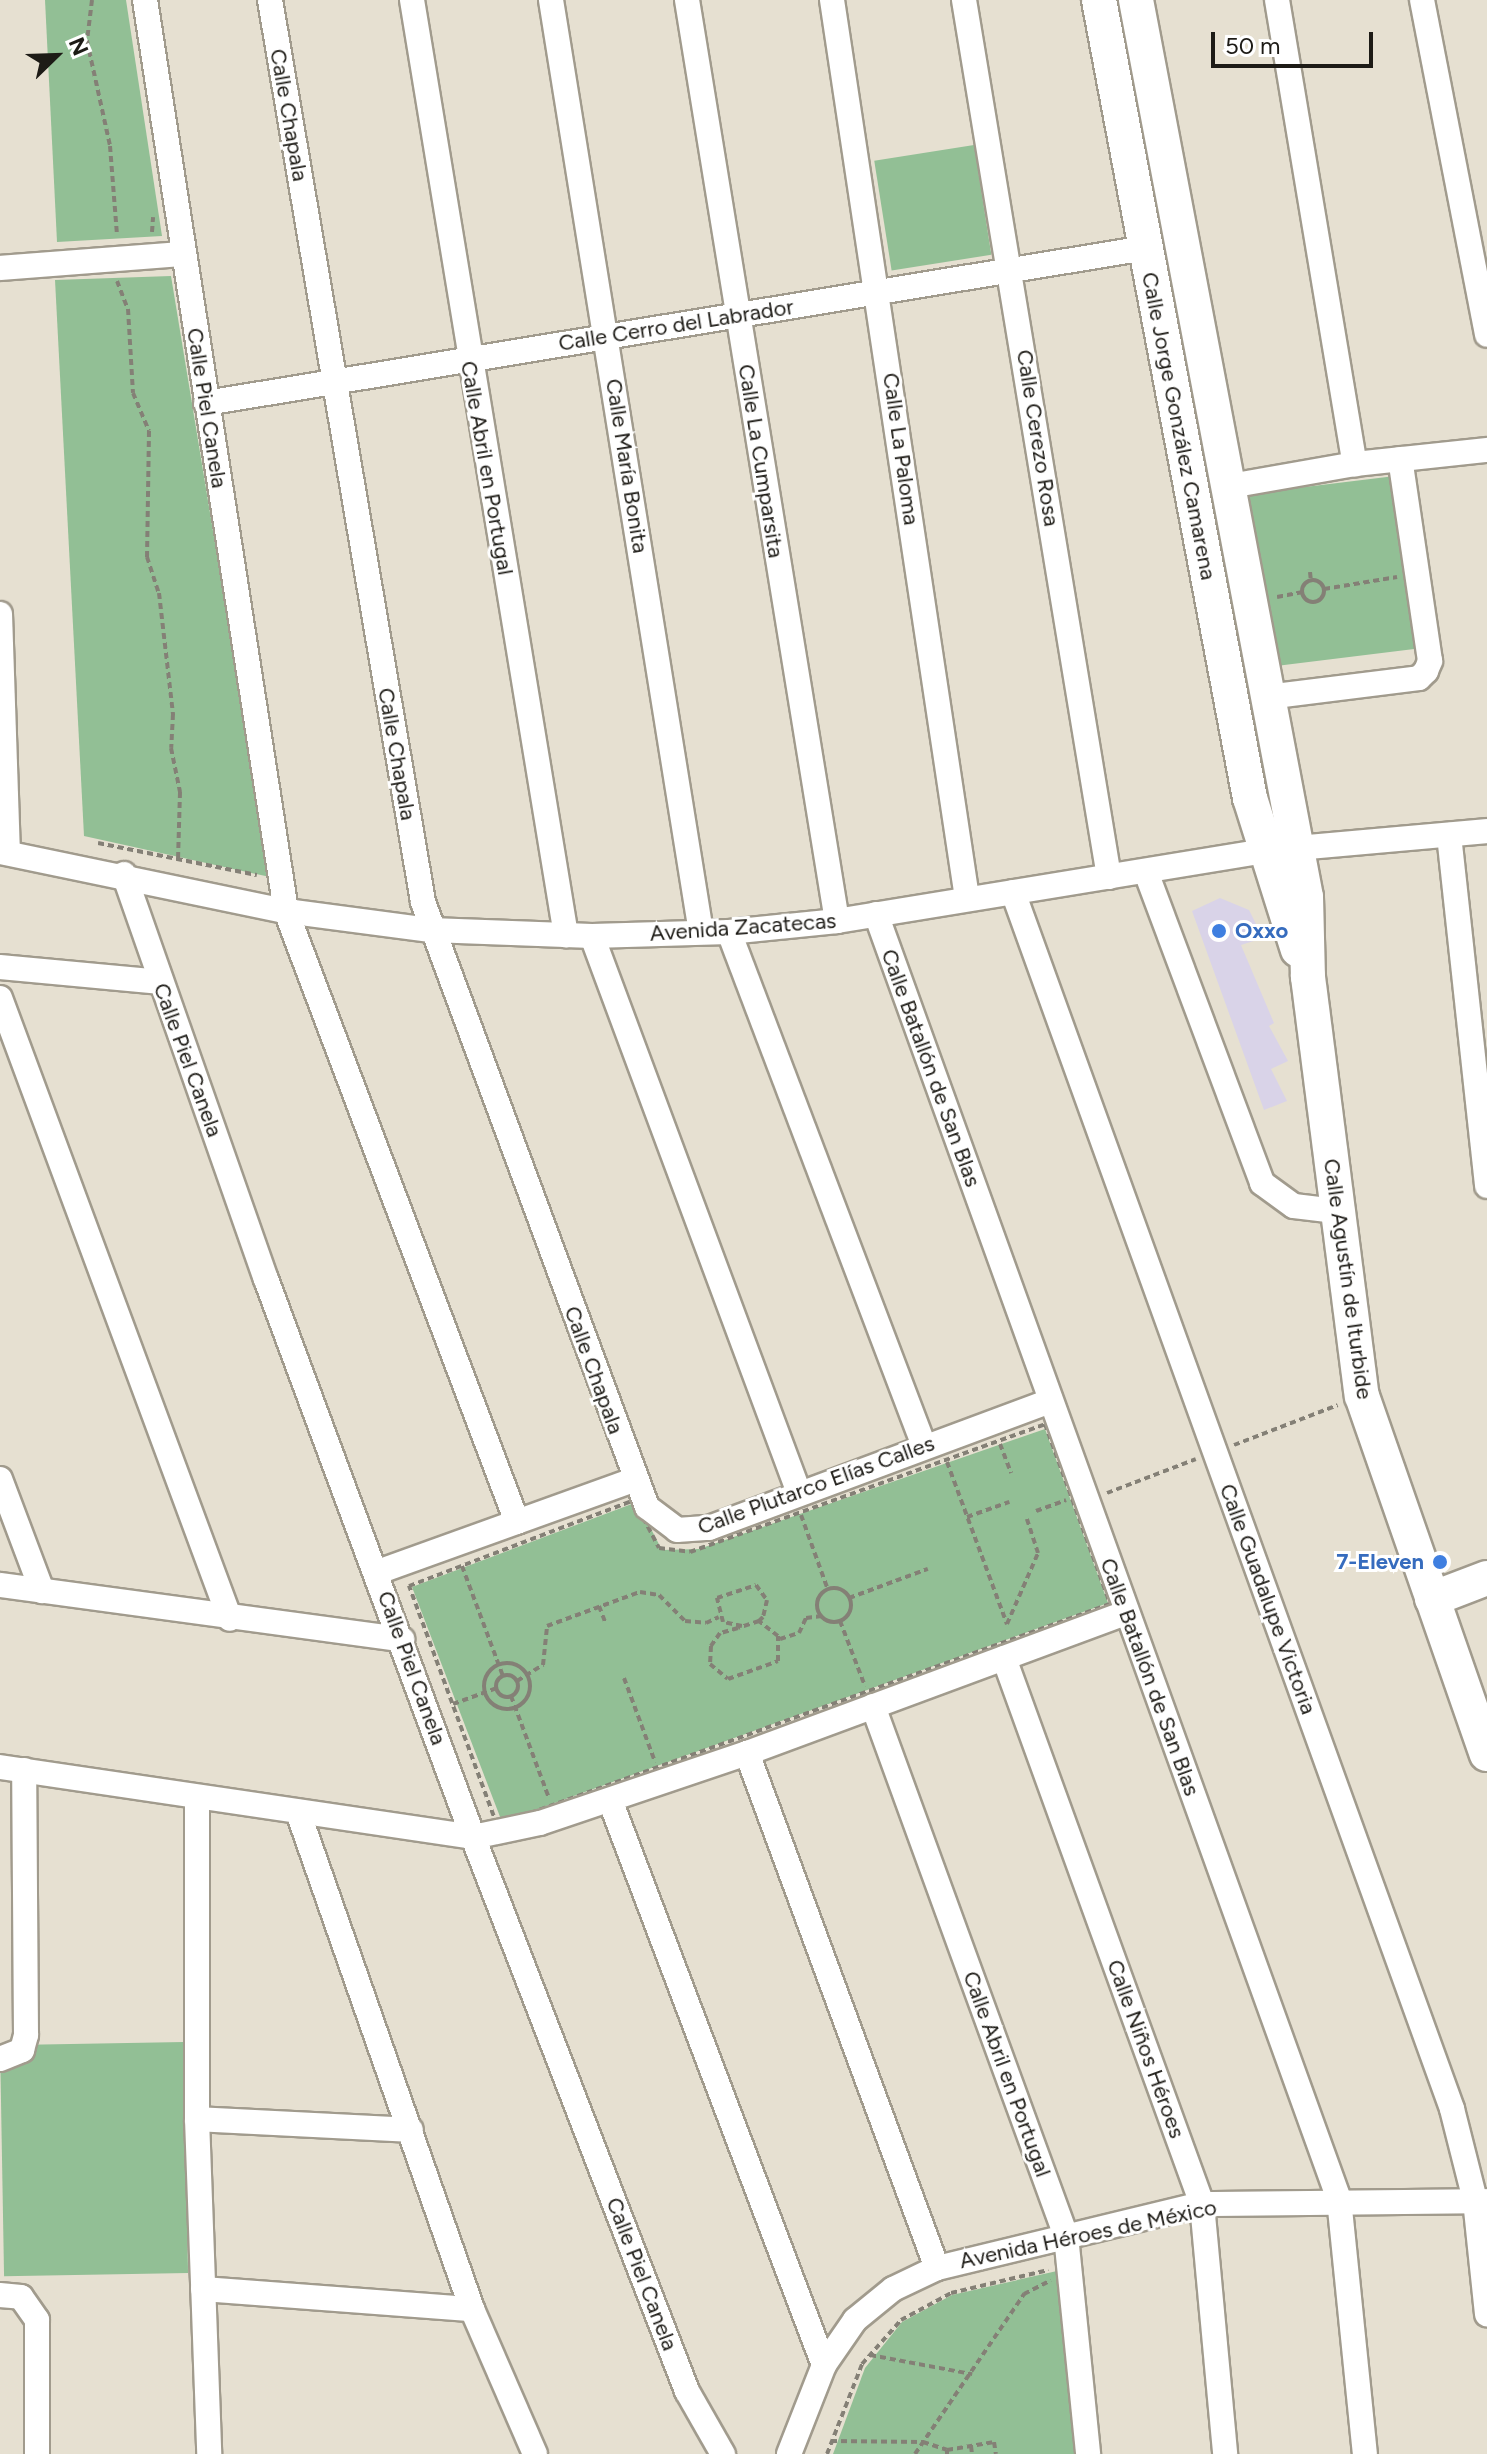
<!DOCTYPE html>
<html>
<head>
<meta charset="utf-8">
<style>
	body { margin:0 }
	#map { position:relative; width:1487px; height:2454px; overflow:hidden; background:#e6e0d1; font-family:Figtree,sans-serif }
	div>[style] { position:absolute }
	.commercial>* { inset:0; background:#d9d3e8 }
	.green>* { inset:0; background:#92bf95; transform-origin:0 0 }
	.path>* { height:4px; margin-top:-2px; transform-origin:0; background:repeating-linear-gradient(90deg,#848076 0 6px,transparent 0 10px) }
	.path>.ring { margin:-2px; padding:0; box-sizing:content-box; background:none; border:4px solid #848076; border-radius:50% }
	.roads { filter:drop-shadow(2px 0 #a19b8d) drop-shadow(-2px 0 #a19b8d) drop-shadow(0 2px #a19b8d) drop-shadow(0 -2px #a19b8d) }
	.street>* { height:24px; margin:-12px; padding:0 12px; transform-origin:12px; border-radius:12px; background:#fff }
	.secondary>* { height:34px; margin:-17px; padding:0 17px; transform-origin:17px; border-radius:17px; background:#fff }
	.dots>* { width:22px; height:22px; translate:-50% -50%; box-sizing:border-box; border:4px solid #fff; border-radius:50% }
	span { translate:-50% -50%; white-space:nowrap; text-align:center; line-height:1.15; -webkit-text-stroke:6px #fff; paint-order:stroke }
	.street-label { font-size:22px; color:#1d1b16 }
	.shop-label { font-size:22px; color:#366cbe; font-weight:700 }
	.left { translate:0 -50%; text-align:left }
	.right { translate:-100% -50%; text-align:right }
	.north { position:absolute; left:16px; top:16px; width:80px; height:80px; -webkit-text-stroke:6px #fff; paint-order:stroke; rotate:67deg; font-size:22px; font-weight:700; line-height:32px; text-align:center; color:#1d1b16 }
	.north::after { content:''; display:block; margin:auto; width:28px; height:36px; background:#1d1b16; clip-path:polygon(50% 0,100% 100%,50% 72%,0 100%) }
	.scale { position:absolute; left:1211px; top:32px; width:162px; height:36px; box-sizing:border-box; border:4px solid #1d1b16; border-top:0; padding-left:10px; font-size:24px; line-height:28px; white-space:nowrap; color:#1d1b16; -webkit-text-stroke:6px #fff; paint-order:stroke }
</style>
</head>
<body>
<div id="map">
	<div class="commercial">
		<i style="clip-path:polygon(1220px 898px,1249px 910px,1263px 938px,1241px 945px,1274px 1023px,1269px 1026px,1288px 1061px,1271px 1069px,1287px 1101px,1264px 1110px,1192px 911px)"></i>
	</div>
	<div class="green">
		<i style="clip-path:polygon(45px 0,126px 0,162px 236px,57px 242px)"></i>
		<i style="left:974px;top:145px;width:111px;height:101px;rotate:81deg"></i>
		<i style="clip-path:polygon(171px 276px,270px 877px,84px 836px,55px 280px)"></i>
		<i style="left:1395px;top:476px;width:174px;height:150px;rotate:83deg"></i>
		<i style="clip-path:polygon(1045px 1429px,1108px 1603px,502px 1822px,412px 1587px,637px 1502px,662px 1550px,699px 1549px)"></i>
		<i style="left:184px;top:2042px;width:231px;height:184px;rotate:89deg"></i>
		<i style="clip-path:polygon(1057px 2271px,1076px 2454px,833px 2454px,865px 2368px,902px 2322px,952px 2295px)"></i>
	</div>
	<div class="path">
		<i style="left:92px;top:0;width:41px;rotate:97deg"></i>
		<i style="left:87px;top:41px;width:107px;rotate:77.6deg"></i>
		<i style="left:110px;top:146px;width:89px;rotate:85.5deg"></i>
		<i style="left:152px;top:232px;width:15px;rotate:-86deg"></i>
		<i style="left:117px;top:281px;width:30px;rotate:69deg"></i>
		<i style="left:128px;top:309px;width:84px;rotate:86.6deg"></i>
		<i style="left:133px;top:393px;width:41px;rotate:67.2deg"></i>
		<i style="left:149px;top:431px;width:126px;rotate:90.9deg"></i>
		<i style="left:147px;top:557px;width:38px;rotate:72deg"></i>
		<i style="left:159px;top:593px;width:122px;rotate:83.4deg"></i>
		<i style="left:173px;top:714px;width:34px;rotate:93deg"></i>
		<i style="left:171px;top:748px;width:45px;rotate:78.4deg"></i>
		<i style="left:180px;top:792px;width:69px;rotate:91.7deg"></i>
		<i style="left:1310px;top:572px;width:9px;rotate:84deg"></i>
		<i class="ring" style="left:1302px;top:580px;width:18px;height:18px"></i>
		<i style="left:1324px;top:589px;width:74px;rotate:-9.3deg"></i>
		<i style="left:1277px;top:597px;width:25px;rotate:-11deg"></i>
		<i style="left:98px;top:843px;width:162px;rotate:11.4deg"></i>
		<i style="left:1045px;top:1424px;width:191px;rotate:70.1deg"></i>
		<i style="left:1110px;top:1604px;width:652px;rotate:160.17deg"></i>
		<i style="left:497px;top:1825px;width:255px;rotate:-110.2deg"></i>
		<i style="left:409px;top:1586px;width:241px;rotate:-20.9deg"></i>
		<i style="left:634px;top:1500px;width:54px;rotate:62.5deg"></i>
		<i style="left:659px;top:1548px;width:31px;rotate:7deg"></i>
		<i style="left:690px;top:1552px;width:377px;rotate:-19.8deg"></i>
		<i style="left:1000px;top:1444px;width:31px;rotate:69deg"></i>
		<i style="left:1234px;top:1445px;width:111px;rotate:-21deg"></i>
		<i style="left:947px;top:1462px;width:173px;rotate:69.7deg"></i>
		<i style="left:1107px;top:1493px;width:95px;rotate:-20.9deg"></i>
		<i style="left:1036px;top:1511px;width:32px;rotate:-20deg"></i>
		<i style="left:801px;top:1515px;width:80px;rotate:70.2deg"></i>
		<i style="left:967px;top:1517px;width:45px;rotate:-19.7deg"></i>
		<i style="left:462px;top:1566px;width:117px;rotate:69.6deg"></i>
		<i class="ring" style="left:817px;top:1588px;width:30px;height:30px"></i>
		<i style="left:849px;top:1598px;width:84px;rotate:-20.2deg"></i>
		<i style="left:599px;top:1606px;width:17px;rotate:69deg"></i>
		<i style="left:840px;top:1621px;width:70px;rotate:69deg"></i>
		<i style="left:1007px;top:1624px;width:77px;rotate:-66.4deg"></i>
		<i style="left:1038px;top:1553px;width:36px;rotate:-108deg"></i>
		<i style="left:742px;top:1626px;width:19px;rotate:-168deg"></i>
		<i style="left:723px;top:1622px;width:25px;rotate:-104deg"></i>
		<i style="left:717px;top:1598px;width:41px;rotate:-18.4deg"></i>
		<i style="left:756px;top:1585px;width:19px;rotate:54deg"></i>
		<i style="left:767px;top:1600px;width:17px;rotate:103deg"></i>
		<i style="left:763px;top:1617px;width:6px;rotate:135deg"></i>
		<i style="left:759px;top:1621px;width:22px;rotate:162deg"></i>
		<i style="left:738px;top:1628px;width:19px;rotate:164deg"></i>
		<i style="left:720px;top:1633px;width:16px;rotate:125deg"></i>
		<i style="left:711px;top:1646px;width:18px;rotate:93deg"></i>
		<i style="left:710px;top:1664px;width:23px;rotate:40deg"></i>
		<i style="left:728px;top:1679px;width:53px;rotate:-19.8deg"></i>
		<i style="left:778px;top:1661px;width:25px;rotate:-90deg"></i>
		<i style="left:778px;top:1636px;width:24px;rotate:-142deg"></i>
		<i style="left:780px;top:1639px;width:20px;rotate:-18deg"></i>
		<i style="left:799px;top:1633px;width:17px;rotate:-65deg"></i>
		<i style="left:806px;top:1618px;width:16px;rotate:-7deg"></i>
		<i class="ring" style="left:484px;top:1663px;width:42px;height:42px"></i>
		<i class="ring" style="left:496px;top:1675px;width:18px;height:18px"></i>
		<i style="left:624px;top:1678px;width:90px;rotate:69.7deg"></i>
		<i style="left:517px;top:1681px;width:31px;rotate:-32deg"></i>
		<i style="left:543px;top:1665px;width:39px;rotate:-84deg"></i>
		<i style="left:547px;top:1626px;width:99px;rotate:-20.1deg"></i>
		<i style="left:640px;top:1592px;width:19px;rotate:9deg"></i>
		<i style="left:659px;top:1595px;width:37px;rotate:45deg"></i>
		<i style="left:685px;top:1621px;width:21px;rotate:5deg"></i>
		<i style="left:706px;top:1623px;width:14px;rotate:-25deg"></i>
		<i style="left:511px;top:1696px;width:109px;rotate:69.6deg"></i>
		<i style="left:453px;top:1704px;width:47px;rotate:-20deg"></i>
		<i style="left:870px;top:2355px;width:104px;rotate:10.6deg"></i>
		<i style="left:831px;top:2441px;width:92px;rotate:0.6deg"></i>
		<i style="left:923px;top:2442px;width:25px;rotate:18deg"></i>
		<i style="left:971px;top:2446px;width:8px;rotate:83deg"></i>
		<i style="left:827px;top:2454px;width:97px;rotate:-68.7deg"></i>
		<i style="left:862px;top:2364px;width:59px;rotate:-48.4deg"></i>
		<i style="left:901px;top:2320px;width:57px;rotate:-28.4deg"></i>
		<i style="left:951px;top:2293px;width:100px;rotate:-13.3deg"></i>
		<i style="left:915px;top:2454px;width:194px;rotate:-55.7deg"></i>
		<i style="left:1024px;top:2294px;width:30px;rotate:-27deg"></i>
		<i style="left:947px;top:2454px;width:4px;rotate:-90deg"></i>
		<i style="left:947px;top:2450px;width:48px;rotate:-9.7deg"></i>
		<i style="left:994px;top:2442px;width:12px;rotate:81deg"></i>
	</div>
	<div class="roads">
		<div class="street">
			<i style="left:145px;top:0;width:922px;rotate:81.2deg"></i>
			<i style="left:286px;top:911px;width:653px;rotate:69.29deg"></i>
			<i style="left:270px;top:0;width:915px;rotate:80.37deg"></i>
			<i style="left:423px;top:902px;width:645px;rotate:69.68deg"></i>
			<i style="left:647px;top:1507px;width:38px;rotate:37deg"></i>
			<i style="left:677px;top:1530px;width:32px;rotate:-4deg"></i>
			<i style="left:709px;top:1528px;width:364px;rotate:-20.4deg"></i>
			<i style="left:412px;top:0;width:948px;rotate:80.65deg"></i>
			<i style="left:551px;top:0;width:944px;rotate:80.86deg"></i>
			<i style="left:687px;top:0;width:933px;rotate:80.75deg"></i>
			<i style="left:832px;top:0;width:908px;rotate:81.45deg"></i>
			<i style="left:964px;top:0;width:889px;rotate:80.61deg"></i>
			<i style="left:1277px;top:0;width:471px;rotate:80.5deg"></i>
			<i style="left:1422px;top:0;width:341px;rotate:79deg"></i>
			<i style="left:0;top:268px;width:183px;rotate:-4.4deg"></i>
			<i style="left:206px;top:403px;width:952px;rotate:-9.37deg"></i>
			<i style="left:1230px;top:486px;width:127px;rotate:-10deg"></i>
			<i style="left:1355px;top:464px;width:133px;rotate:-6.1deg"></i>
			<i style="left:0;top:614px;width:239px;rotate:88.1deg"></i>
			<i style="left:1267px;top:697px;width:153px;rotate:-7.1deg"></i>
			<i style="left:1419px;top:678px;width:10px;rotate:-45deg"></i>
			<i style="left:1426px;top:671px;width:11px;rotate:-68deg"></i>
			<i style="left:1430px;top:661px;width:204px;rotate:-98.4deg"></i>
			<i style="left:1449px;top:835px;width:353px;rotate:83.8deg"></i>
			<i style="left:0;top:852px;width:292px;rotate:11.7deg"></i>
			<i style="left:286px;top:911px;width:146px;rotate:7.5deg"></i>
			<i style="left:431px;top:930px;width:161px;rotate:2.1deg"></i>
			<i style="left:592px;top:936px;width:137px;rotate:-1.7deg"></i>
			<i style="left:729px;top:932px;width:109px;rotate:-5.8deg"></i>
			<i style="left:837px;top:921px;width:433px;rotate:-9.3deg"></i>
			<i style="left:1264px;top:851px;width:224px;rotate:-5.1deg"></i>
			<i style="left:1146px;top:872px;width:332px;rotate:69.5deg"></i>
			<i style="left:1262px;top:1183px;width:39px;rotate:36deg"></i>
			<i style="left:1294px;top:1206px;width:42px;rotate:6.8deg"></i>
			<i style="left:124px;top:874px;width:429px;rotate:70.7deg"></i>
			<i style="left:266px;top:1279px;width:595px;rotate:69.65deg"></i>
			<i style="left:473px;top:1837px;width:594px;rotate:68.88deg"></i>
			<i style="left:687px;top:2391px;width:73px;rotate:60.3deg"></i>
			<i style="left:1013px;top:892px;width:1294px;rotate:70.16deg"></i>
			<i style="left:1452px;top:2109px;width:94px;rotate:75.8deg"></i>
			<i style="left:1475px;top:2200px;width:115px;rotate:84deg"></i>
			<i style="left:876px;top:914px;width:1366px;rotate:70.19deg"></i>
			<i style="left:1339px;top:2199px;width:256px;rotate:84.2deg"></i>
			<i style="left:729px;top:932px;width:550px;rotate:69.22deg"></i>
			<i style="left:592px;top:936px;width:594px;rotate:69.61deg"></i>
			<i style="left:0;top:967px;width:162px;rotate:5.3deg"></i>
			<i style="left:0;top:998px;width:662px;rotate:69.68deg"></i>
			<i style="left:0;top:1479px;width:120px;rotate:69.4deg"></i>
			<i style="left:378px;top:1572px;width:272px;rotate:-19.8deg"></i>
			<i style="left:0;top:1585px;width:406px;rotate:7.7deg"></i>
			<i style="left:1004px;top:1658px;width:581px;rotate:70.07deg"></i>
			<i style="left:1202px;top:2204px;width:251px;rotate:84.7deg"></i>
			<i style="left:873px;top:1706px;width:564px;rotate:69.99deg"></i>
			<i style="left:1066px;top:2236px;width:219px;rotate:84.2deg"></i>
			<i style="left:747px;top:1753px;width:549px;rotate:69.75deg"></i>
			<i style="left:0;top:1767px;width:478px;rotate:8.4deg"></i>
			<i style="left:473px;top:1837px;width:68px;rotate:-11.8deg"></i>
			<i style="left:540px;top:1823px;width:219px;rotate:-18.7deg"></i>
			<i style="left:747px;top:1753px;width:403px;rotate:-20.3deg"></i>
			<i style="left:197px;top:1797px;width:322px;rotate:90deg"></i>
			<i style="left:197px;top:2119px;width:335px;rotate:87.9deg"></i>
			<i style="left:610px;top:1800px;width:604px;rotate:69.26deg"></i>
			<i style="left:298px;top:1812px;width:527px;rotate:70.7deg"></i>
			<i style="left:472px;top:2309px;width:158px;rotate:66.5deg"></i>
			<i style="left:0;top:2059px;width:24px;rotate:-22deg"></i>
			<i style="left:22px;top:2050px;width:16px;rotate:-75deg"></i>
			<i style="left:26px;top:2035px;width:265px;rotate:-90.4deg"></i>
			<i style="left:197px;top:2119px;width:214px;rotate:2.9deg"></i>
			<i style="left:203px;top:2289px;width:270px;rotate:4.3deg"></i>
			<i style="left:0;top:2295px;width:21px;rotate:5deg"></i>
			<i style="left:21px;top:2297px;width:28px;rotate:55deg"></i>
			<i style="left:37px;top:2320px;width:134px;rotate:90deg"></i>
			<i style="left:789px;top:2454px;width:96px;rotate:-68.5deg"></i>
			<i style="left:824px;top:2365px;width:55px;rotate:-55.4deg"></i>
			<i style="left:855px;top:2320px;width:49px;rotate:-39.2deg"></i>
			<i style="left:893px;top:2289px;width:49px;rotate:-25.5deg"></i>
			<i style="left:937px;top:2268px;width:273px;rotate:-13.6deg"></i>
			<i style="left:1202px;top:2204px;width:285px;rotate:-0.6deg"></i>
		</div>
		<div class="secondary">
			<i style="left:1099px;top:0;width:812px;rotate:79.29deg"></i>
			<i style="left:1250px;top:798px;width:159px;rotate:72.5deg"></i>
			<i style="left:1136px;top:0;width:913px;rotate:79.27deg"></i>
			<i style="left:1306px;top:897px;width:80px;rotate:88.6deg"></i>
			<i style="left:1308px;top:977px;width:422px;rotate:82.7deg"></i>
			<i style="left:1362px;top:1396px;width:379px;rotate:70.8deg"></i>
			<i style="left:1432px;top:1599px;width:59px;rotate:-20.9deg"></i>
		</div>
	</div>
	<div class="dots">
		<i style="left:1219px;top:931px;background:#3f7fe0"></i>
		<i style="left:1440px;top:1562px;background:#3f7fe0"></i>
	</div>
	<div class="street-label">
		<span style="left:289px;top:115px;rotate:80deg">Calle Chapala</span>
		<span style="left:676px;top:325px;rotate:-9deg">Calle Cerro del Labrador</span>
		<span style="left:207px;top:408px;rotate:81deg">Calle Piel Canela</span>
		<span style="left:1179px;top:426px;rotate:79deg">Calle Jorge González Camarena</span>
		<span style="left:1038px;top:438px;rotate:81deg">Calle Cerezo Rosa</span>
		<span style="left:901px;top:449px;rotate:82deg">Calle La Paloma</span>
		<span style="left:761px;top:461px;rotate:81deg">Calle La Cumparsita</span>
		<span style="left:627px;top:466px;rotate:81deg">Calle María Bonita</span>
		<span style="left:487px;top:468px;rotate:80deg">Calle Abril en Portugal</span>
		<span style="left:397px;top:754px;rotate:80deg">Calle Chapala</span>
		<span style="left:743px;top:927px;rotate:-4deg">Avenida Zacatecas</span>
		<span style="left:188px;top:1060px;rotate:70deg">Calle Piel Canela</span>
		<span style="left:931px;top:1068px;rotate:70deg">Calle Batallón de San Blas</span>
		<span style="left:1348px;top:1279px;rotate:82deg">Calle Agustín de Iturbide</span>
		<span style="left:594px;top:1370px;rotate:70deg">Calle Chapala</span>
		<span style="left:816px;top:1485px;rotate:-20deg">Calle Plutarco Elías Calles</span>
		<span style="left:1268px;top:1599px;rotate:70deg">Calle Guadalupe Victoria</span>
		<span style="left:412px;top:1668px;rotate:70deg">Calle Piel Canela</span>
		<span style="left:1150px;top:1677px;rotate:70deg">Calle Batallón de San Blas</span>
		<span style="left:1146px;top:2049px;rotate:70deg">Calle Niños Héroes</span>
		<span style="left:1007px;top:2074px;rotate:70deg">Calle Abril en Portugal</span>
		<span style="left:1088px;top:2234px;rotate:-12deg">Avenida Héroes de México</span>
		<span style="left:642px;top:2274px;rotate:69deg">Calle Piel Canela</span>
	</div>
	<div class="shop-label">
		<span class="left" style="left:1235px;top:931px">Oxxo</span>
		<span class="right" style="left:1424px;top:1562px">7-Eleven</span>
	</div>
	<div class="north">N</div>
	<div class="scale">50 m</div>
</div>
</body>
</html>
